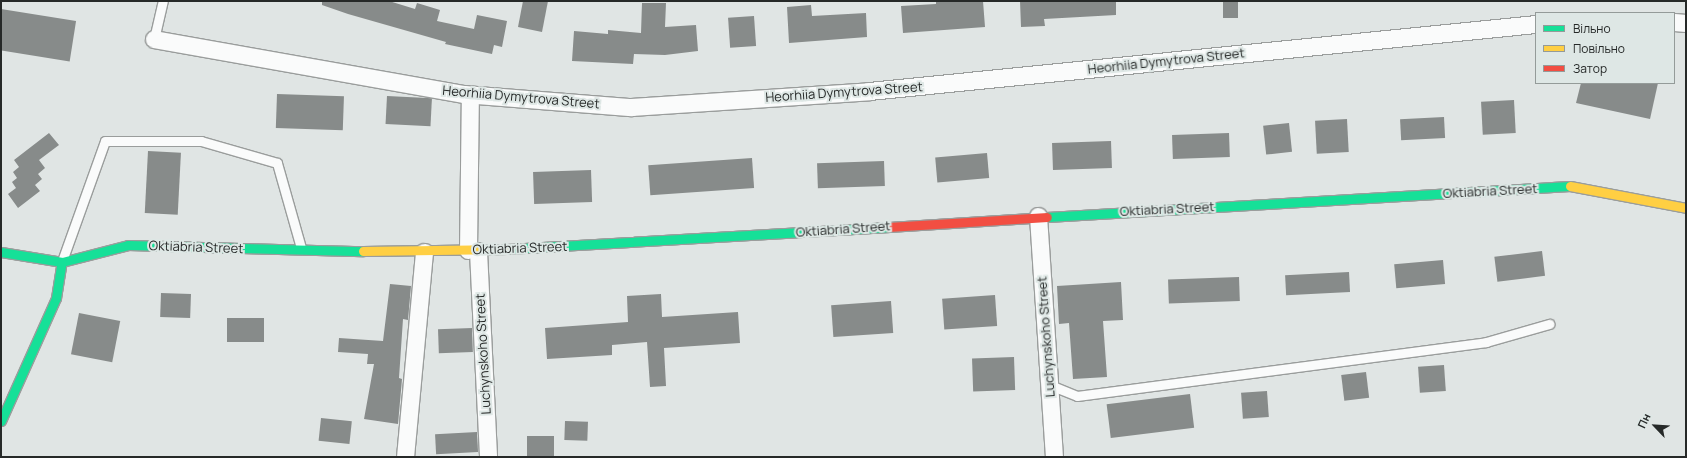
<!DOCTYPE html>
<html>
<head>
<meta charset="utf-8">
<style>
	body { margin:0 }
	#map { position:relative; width:1687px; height:458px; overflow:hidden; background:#e0e5e4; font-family:Manrope,sans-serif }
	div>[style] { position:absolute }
	.building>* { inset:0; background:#878b8a; transform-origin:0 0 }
	.roads { filter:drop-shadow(1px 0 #9a9d9c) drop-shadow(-1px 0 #9a9d9c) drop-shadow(0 1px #9a9d9c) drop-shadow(0 -1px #9a9d9c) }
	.lane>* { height:9px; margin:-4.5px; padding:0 4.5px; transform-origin:4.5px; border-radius:4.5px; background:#fafbfb }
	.street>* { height:17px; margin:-8.5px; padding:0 8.5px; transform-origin:8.5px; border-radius:8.5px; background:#fafbfb }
	.fast>* { height:9px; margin:-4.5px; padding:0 4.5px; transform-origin:4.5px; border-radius:4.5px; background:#16e098 }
	.slow>* { height:9px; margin:-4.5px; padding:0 4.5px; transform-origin:4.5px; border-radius:4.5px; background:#ffcf43 }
	.jam>* { height:9px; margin:-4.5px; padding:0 4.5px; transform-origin:4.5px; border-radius:4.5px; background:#f24e42 }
	span { translate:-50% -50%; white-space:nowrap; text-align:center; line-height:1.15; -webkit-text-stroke:4px #dee7e5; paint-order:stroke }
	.street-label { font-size:13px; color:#262928 }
	.frame { position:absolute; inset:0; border:2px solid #262928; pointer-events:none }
	.legend { position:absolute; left:1535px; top:12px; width:140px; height:72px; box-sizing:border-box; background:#dee7e5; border:1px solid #949b99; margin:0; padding:5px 7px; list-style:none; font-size:12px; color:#262928 }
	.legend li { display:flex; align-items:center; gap:8px; height:20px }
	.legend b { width:20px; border:1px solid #949b99 }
	.north { position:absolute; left:1635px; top:406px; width:40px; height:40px; -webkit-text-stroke:3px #dee7e5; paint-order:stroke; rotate:295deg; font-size:11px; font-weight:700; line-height:16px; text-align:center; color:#262928 }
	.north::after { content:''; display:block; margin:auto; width:14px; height:18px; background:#262928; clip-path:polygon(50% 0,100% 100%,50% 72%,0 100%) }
</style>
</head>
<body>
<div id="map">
	<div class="building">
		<i style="clip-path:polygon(322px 1px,389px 1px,415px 9px,417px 3px,440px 10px,437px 21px,474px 29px,477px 15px,507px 21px,502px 47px,494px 45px,492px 54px,445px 44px,446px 42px,348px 14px,322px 5px)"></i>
		<i style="clip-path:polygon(523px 1px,548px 1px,542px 32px,518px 27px)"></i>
		<i style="clip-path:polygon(936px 1px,983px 1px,985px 27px,903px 33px,901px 6px,936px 4px)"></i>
		<i style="clip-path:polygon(1020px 1px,1116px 1px,1116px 15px,1044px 19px,1045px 26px,1021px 27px)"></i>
		<i style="left:1223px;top:1px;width:15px;height:17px"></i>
		<i style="clip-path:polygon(642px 3px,666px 3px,665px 27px,696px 25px,698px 51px,665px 55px,634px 54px,633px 64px,572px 61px,574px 31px,608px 34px,608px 30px,641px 33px)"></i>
		<i style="clip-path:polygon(811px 5px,812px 16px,866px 13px,867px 37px,789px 43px,787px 7px)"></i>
		<i style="left:1px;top:9px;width:76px;height:41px;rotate:9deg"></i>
		<i style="left:754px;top:16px;width:30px;height:26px;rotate:86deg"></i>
		<i style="clip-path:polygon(1581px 83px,1658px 83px,1650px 119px,1576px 103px)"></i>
		<i style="left:277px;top:94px;width:67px;height:34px;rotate:2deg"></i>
		<i style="left:387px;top:96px;width:45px;height:28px;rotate:3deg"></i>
		<i style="left:1514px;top:100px;width:33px;height:33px;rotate:87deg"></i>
		<i style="left:1444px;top:117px;width:21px;height:44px;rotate:87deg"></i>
		<i style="left:1347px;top:119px;width:33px;height:32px;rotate:87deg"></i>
		<i style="left:1289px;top:123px;width:29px;height:26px;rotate:84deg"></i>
		<i style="clip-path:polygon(49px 133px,59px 145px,39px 160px,45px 168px,38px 174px,42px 179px,35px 185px,40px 191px,18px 208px,8px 194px,16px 188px,12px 182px,17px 178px,13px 172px,19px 167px,14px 160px)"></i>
		<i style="left:1229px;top:133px;width:24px;height:57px;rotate:88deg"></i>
		<i style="left:1111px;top:141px;width:27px;height:59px;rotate:88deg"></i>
		<i style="left:148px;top:151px;width:33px;height:62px;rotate:3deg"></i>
		<i style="left:987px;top:153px;width:25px;height:52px;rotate:85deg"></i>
		<i style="left:752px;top:158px;width:30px;height:104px;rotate:86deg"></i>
		<i style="left:884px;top:161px;width:25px;height:67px;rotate:88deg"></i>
		<i style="left:591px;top:170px;width:32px;height:58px;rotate:88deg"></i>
		<i style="left:1542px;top:251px;width:25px;height:48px;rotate:83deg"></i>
		<i style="left:1443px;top:260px;width:24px;height:49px;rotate:85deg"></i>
		<i style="left:1349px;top:272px;width:20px;height:64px;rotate:87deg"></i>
		<i style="left:1239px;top:277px;width:24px;height:71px;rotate:88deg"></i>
		<i style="clip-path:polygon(1121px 282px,1123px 320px,1103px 321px,1107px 377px,1073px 379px,1069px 323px,1059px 324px,1057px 286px)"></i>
		<i style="clip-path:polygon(390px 284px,411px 286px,408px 320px,403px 319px,399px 378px,402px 379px,398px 424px,364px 419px,374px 364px,367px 364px,368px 354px,338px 352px,339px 338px,383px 341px)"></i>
		<i style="left:161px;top:293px;width:30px;height:24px;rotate:2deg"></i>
		<i style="clip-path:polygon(661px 294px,662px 317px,738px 312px,740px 343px,664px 348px,666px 386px,650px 387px,647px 342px,612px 345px,612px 355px,547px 359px,545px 328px,628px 322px,627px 296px)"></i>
		<i style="left:995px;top:295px;width:31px;height:53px;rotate:86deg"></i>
		<i style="left:891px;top:301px;width:32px;height:60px;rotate:86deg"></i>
		<i style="left:79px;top:313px;width:42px;height:42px;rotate:11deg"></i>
		<i style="left:227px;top:318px;width:37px;height:24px"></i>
		<i style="left:472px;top:328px;width:24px;height:34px;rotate:88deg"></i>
		<i style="left:1014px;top:357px;width:33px;height:42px;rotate:88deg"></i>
		<i style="left:1444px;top:365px;width:26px;height:26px;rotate:86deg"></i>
		<i style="left:1366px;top:372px;width:26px;height:25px;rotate:83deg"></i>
		<i style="left:1267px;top:391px;width:26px;height:26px;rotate:86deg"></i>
		<i style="left:1190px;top:394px;width:34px;height:84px;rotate:83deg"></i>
		<i style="left:321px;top:418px;width:31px;height:23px;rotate:6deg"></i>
		<i style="left:565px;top:421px;width:23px;height:19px;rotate:2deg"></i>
		<i style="left:477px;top:432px;width:20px;height:42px;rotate:87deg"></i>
		<i style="left:527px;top:436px;width:27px;height:21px"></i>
	</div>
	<div class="roads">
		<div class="lane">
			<i style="left:154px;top:39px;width:39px;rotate:-77deg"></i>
			<i style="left:62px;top:261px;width:127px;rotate:-70.3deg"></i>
			<i style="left:105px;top:141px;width:96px"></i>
			<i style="left:201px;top:141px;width:79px;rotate:16.1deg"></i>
			<i style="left:277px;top:163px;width:88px;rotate:74.2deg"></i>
			<i style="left:1050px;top:385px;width:29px;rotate:22deg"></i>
			<i style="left:1077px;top:396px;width:413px;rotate:-7.5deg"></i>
			<i style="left:1486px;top:342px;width:66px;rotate:-15.9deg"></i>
		</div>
		<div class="street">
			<i style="left:1674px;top:22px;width:12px;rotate:5deg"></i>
			<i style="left:154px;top:39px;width:315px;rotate:10.1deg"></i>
			<i style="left:464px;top:94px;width:168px;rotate:4.5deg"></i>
			<i style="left:631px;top:107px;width:239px;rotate:-3.8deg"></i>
			<i style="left:869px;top:91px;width:670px;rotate:-5.74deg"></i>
			<i style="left:1038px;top:216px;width:242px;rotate:86.2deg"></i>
			<i style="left:468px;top:250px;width:155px;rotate:-89.3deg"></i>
			<i style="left:478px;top:251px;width:206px;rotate:87.2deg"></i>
			<i style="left:405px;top:457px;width:206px;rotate:-84.7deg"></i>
		</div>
		<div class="fast">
			<i style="left:1047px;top:217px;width:524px;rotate:-3.39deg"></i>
			<i style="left:507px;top:249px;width:383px;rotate:-3.3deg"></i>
			<i style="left:1px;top:252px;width:62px;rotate:9.3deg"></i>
			<i style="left:62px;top:262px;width:68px;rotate:-14.4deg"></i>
			<i style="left:128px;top:245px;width:235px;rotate:1.5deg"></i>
			<i style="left:1px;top:421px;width:135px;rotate:-65.9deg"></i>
			<i style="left:56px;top:298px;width:36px;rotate:-81deg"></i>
		</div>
		<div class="slow">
			<i style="left:1570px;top:186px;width:118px;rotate:10.7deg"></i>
			<i style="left:363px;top:251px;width:144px;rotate:-0.8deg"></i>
		</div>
		<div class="jam">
			<i style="left:889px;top:227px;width:158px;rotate:-3.6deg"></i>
		</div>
	</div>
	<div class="street-label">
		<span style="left:1166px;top:61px;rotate:-6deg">Heorhiia Dymytrova Street</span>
		<span style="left:844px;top:92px;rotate:-4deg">Heorhiia Dymytrova Street</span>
		<span style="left:521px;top:97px;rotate:5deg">Heorhiia Dymytrova Street</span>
		<span style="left:1490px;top:191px;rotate:-3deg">Oktiabria Street</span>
		<span style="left:1167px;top:209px;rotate:-3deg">Oktiabria Street</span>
		<span style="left:843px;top:229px;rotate:-4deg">Oktiabria Street</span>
		<span style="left:196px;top:247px;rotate:2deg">Oktiabria Street</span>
		<span style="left:520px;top:248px;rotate:-2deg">Oktiabria Street</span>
		<span style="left:1046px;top:337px;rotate:-94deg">Luchynskoho Street</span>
		<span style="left:483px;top:354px;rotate:-93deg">Luchynskoho Street</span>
	</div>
	<div class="frame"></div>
	<ul class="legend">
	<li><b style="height:5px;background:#16e098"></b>Вільно</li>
	<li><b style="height:5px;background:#ffcf43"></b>Повільно</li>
	<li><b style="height:5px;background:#f24e42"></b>Затор</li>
	</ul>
	<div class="north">Пн</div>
</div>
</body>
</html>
